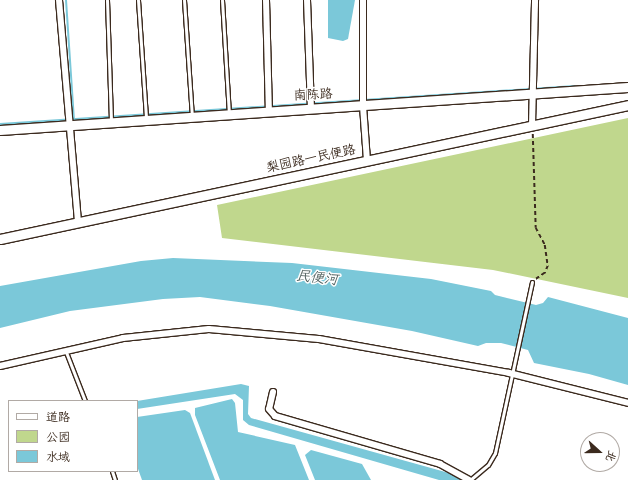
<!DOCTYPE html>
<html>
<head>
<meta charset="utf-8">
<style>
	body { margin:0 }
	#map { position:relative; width:628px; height:480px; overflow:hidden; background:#fff; font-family:"Comic Neue","LXGW WenKai TC",sans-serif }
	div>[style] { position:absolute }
	.green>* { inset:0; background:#c0d78d }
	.water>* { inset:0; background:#7bc8d9 }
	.stream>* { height:2px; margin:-1px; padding:0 1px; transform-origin:1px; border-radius:1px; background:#7bc8d9 }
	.path>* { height:1.5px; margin-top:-0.75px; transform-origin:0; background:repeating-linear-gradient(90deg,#3b2a1e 0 4px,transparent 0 7px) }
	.roads { filter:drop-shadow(1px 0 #3b2a1e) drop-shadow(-1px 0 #3b2a1e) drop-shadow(0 1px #3b2a1e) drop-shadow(0 -1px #3b2a1e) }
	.lane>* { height:3px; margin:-1.5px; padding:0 1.5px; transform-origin:1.5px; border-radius:1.5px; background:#fff }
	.street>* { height:6px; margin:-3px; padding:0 3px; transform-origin:3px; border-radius:3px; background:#fff }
	.secondary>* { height:9px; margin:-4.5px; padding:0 4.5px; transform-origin:4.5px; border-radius:4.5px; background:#fff }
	span { translate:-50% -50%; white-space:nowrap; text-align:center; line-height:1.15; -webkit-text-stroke:3px #fff; paint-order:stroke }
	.street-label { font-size:13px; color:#3b2a1e }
	.water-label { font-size:14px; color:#51615f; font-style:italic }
	.legend { position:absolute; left:8px; top:400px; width:130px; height:72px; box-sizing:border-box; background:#fff; border:1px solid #b1aaa5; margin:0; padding:5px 7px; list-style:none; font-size:12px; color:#3b2a1e }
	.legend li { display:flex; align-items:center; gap:8px; height:20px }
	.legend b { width:20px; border:1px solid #b1aaa5 }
	.north { position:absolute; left:580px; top:432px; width:40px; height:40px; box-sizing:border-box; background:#fff; border:1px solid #b1aaa5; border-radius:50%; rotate:111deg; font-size:11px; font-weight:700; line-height:16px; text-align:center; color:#3b2a1e }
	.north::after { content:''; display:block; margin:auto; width:14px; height:18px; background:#3b2a1e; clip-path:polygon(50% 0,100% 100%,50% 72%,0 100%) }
</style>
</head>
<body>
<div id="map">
	<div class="green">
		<i style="clip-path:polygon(628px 118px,628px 298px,493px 270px,222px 238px,217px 205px)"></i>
	</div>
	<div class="water">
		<i style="clip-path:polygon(328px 0,355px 0,348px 39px,343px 41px,328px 38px)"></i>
		<i style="clip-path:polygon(173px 258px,292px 263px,431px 279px,491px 291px,495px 295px,536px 305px,543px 303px,548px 297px,628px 318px,628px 385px,589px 374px,534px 363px,528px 350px,501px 343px,486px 343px,478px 346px,412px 331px,270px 306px,200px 297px,163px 299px,70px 311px,0 328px,0 286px,141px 261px)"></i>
		<i style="clip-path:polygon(241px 384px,249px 386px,248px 414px,251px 418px,449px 473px,461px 480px,439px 480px,249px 425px,243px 420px,243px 400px,235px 394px,137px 409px,137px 401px)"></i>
		<i style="clip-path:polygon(232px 399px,235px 403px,238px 432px,295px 445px,309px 480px,220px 480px,195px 415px,195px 408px)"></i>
		<i style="clip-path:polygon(185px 410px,190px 413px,215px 480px,142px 480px,137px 466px,137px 417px)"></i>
		<i style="clip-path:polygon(311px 450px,362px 464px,371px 480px,315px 480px,305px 455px)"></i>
	</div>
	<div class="stream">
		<i style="left:66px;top:0;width:119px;rotate:86.2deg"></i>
		<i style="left:0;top:124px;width:576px;rotate:-3.78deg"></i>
	</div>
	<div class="path">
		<i style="left:533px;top:134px;width:94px;rotate:88.2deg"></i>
		<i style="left:536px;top:228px;width:19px;rotate:62deg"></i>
		<i style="left:545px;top:245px;width:21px;rotate:82deg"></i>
		<i style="left:548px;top:266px;width:8px;rotate:113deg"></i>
		<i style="left:545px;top:273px;width:12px;rotate:145deg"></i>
	</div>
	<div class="roads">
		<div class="lane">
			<i style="left:107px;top:0;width:120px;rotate:88.1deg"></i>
			<i style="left:138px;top:0;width:118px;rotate:86.1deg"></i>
			<i style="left:184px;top:0;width:116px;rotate:86.1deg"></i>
			<i style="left:222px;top:0;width:114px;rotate:86.5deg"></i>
			<i style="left:66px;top:352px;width:53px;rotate:68.8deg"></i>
			<i style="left:112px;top:471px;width:9px;rotate:72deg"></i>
			<i style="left:470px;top:480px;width:23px;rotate:-40deg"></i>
			<i style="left:488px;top:465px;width:14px;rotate:-60deg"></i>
			<i style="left:495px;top:453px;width:175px;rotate:-77.8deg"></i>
		</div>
		<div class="street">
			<i style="left:59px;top:0;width:223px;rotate:85.1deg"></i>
			<i style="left:266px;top:0;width:111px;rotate:88.5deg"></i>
			<i style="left:307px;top:0;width:108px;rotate:87.9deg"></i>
			<i style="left:363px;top:0;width:106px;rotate:90deg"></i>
			<i style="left:363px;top:106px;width:54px;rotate:85.8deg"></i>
			<i style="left:532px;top:125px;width:125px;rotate:-88.6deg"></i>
			<i style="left:0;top:366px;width:126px;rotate:-12.8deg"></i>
			<i style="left:123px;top:338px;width:86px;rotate:-6deg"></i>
			<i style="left:209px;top:329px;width:110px;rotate:5.2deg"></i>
			<i style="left:319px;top:339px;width:193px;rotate:10.1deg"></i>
			<i style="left:509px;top:373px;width:123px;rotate:14.1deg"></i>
			<i style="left:273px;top:392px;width:17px;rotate:103deg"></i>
			<i style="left:269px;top:409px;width:9px;rotate:49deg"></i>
			<i style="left:275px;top:416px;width:172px;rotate:16.2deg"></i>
			<i style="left:440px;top:464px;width:33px;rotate:29deg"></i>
		</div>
		<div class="secondary">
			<i style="left:0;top:130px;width:629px;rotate:-3.92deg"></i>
			<i style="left:0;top:239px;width:642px;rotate:-12.04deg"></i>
		</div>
	</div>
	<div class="street-label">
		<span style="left:313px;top:95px;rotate:-3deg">南陈路</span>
		<span style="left:311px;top:159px;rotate:-12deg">梨园路一民便路</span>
	</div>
	<div class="water-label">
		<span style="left:317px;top:278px;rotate:6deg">民便河</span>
	</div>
	<ul class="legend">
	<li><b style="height:5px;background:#fff"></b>道路</li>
	<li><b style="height:11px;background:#c0d78d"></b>公园</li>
	<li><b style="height:11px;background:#7bc8d9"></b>水域</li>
	</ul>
	<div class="north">北</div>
</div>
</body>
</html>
